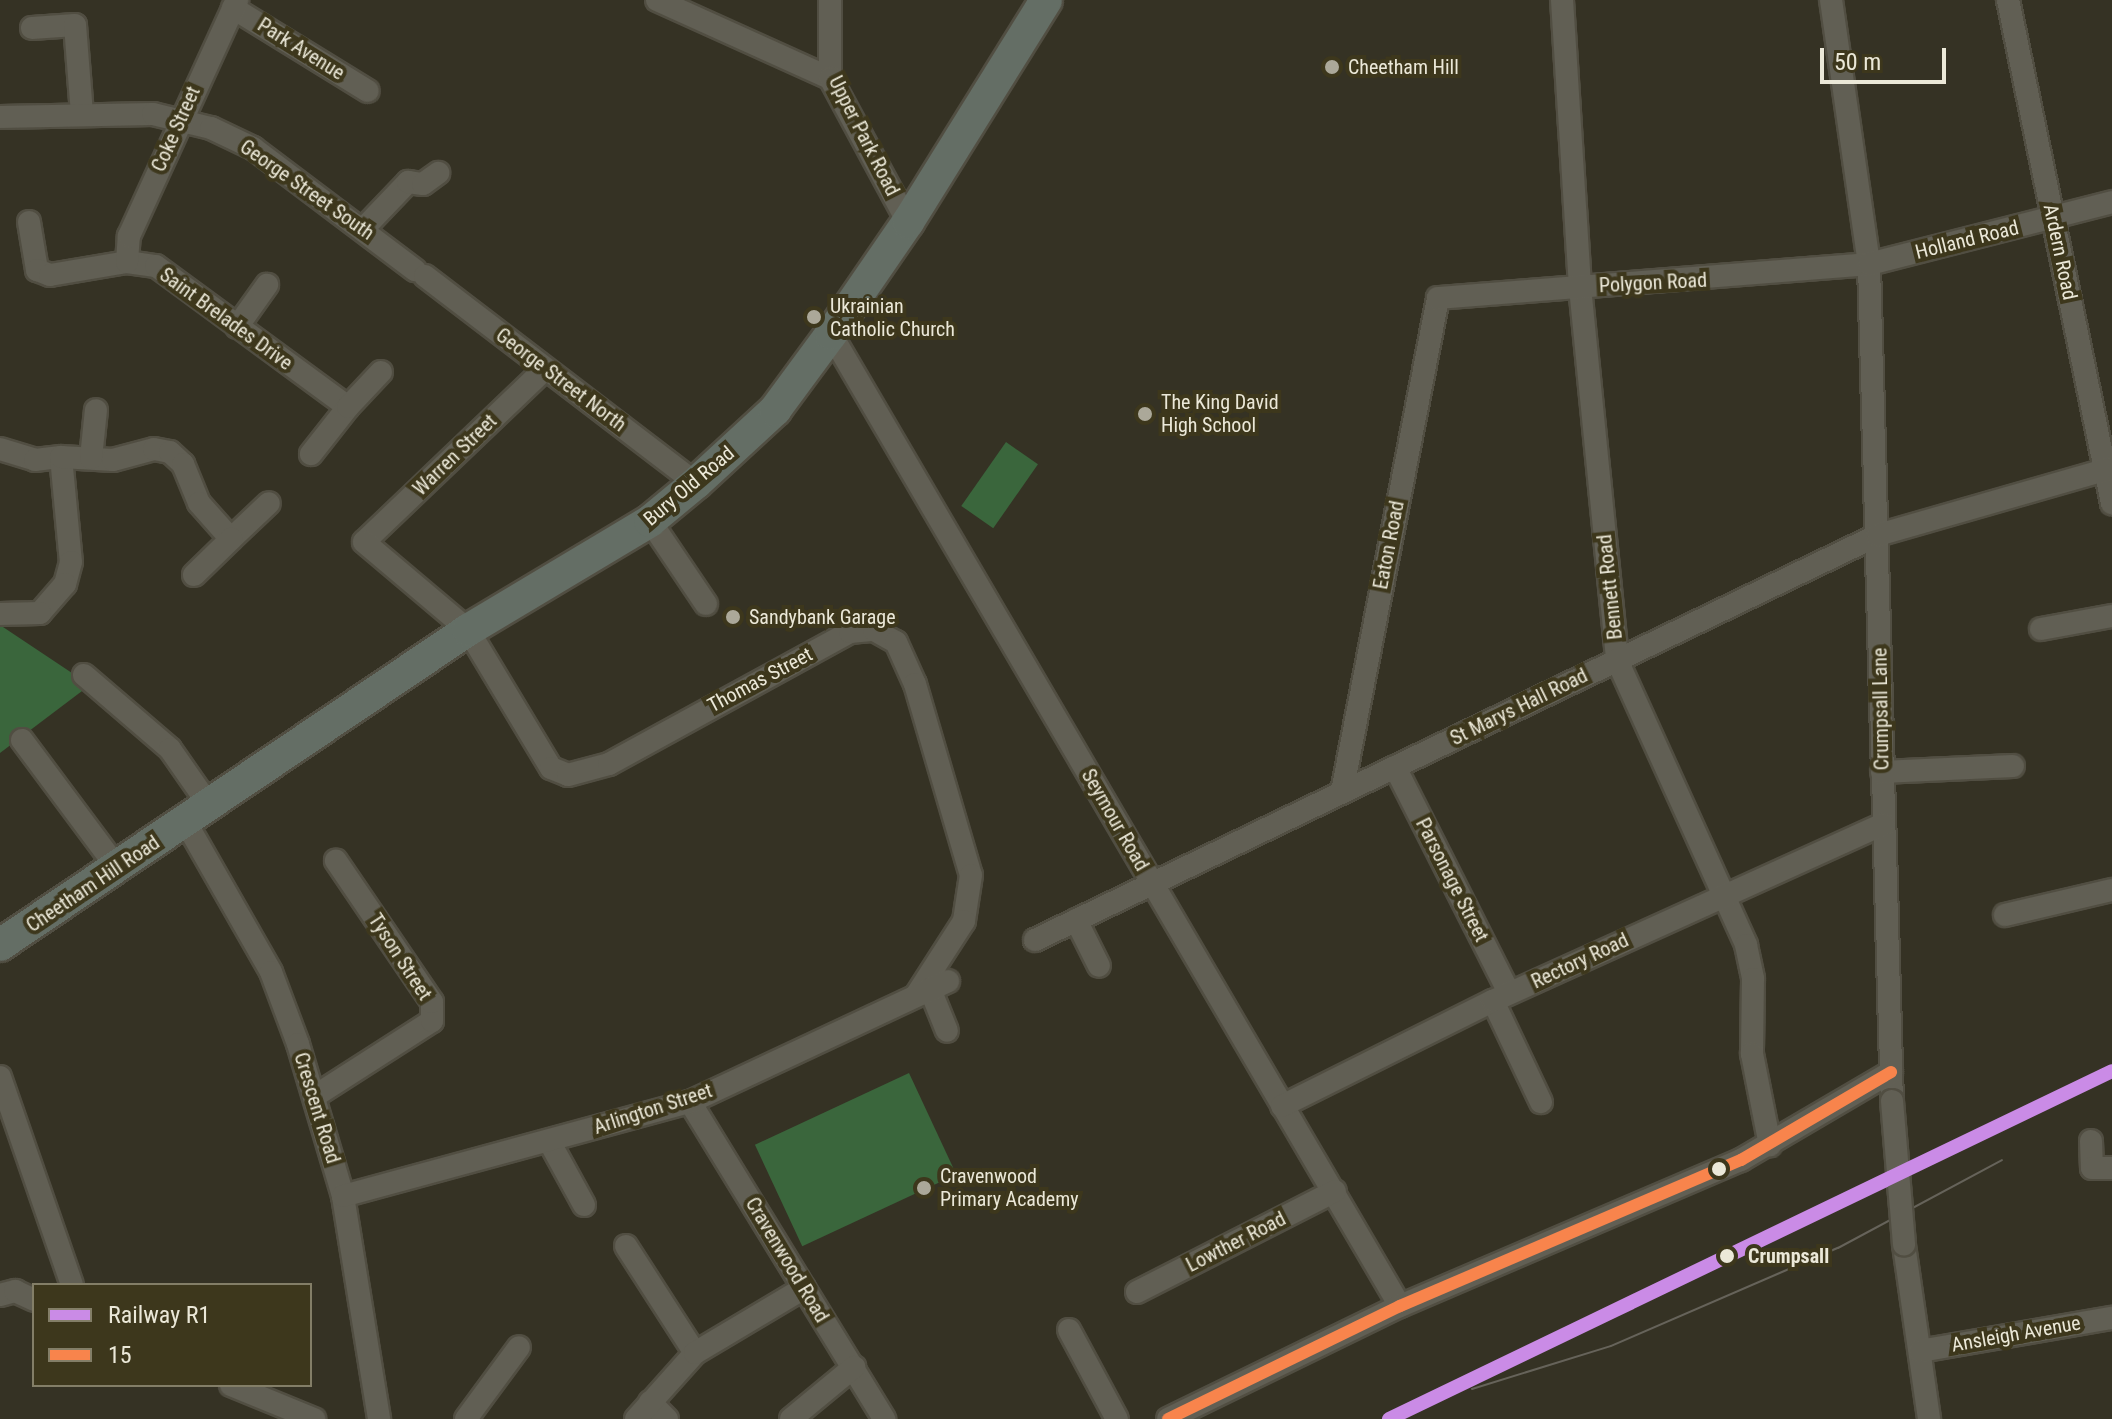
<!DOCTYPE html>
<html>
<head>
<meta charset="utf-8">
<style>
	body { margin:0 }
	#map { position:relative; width:2112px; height:1419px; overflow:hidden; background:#353224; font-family:"Roboto Condensed",sans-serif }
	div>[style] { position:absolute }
	.green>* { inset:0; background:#3a663c; transform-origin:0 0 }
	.roads { filter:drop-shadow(2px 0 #514e42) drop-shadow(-2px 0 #514e42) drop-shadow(0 2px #514e42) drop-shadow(0 -2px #514e42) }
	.minor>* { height:22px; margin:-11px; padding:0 11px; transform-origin:11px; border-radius:11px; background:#615f54 }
	.highway>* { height:32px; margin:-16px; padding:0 16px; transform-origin:16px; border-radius:16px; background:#646e65 }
	.tram>* { height:2px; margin:-1px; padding:0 1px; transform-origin:1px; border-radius:1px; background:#66635a }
	.bridges { filter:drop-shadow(2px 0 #514e42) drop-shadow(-2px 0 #514e42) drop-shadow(0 2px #514e42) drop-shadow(0 -2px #514e42) }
	.minor-bridge>* { height:22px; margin:-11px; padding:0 11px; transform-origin:11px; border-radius:11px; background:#615f54 }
	.bus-1>* { height:12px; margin:-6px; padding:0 6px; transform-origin:6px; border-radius:6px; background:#f8844c }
	.rail-1>* { height:14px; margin:-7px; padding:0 7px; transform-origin:7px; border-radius:7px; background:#ca8be6 }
	.dots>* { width:22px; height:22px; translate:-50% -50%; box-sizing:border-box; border:4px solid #3d371c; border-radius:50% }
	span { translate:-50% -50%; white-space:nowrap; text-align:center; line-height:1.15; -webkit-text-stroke:8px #3d371c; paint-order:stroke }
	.street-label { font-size:20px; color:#ebe8d8 }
	.poi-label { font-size:20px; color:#ebe8d8 }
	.left { translate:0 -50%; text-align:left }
	.stop-label { font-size:20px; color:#ebe8d8; font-weight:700 }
	.legend { position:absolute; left:32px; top:1283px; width:280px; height:104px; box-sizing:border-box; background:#3d371c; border:2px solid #837e67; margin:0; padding:10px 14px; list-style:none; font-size:24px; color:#ebe8d8 }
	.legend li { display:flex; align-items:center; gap:16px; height:40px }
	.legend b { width:40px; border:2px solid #837e67 }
	.scale { position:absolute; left:1820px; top:48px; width:126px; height:36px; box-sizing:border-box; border:4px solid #ebe8d8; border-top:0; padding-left:10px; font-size:24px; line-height:28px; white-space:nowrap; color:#ebe8d8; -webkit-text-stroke:6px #3d371c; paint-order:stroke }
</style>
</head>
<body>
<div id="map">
	<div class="green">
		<i style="left:1006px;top:442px;width:39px;height:78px;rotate:35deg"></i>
		<i style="clip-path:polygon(0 625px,90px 685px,0 753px)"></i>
		<i style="left:909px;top:1073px;width:112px;height:170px;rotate:65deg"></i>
	</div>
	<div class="roads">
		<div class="minor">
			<i style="left:657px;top:0;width:190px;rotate:24.3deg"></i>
			<i style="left:830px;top:0;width:78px;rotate:90deg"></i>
			<i style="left:830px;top:78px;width:164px;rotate:61.6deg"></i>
			<i style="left:1562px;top:0;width:288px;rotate:86.4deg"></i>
			<i style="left:1580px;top:287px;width:375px;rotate:84.3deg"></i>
			<i style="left:1617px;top:660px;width:313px;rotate:65.6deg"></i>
			<i style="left:1746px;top:945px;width:35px;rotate:78deg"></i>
			<i style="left:1753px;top:979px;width:75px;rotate:90.8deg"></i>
			<i style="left:1752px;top:1054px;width:93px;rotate:78.8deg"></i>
			<i style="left:1831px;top:0;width:267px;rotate:81.8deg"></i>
			<i style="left:1869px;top:264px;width:837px;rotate:88.43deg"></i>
			<i style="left:2008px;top:0;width:514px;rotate:78.32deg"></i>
			<i style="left:233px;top:8px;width:158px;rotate:31.6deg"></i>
			<i style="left:32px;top:28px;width:43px;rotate:-4deg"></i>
			<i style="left:75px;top:25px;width:89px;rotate:85.5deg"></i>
			<i style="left:0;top:117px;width:153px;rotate:-1.1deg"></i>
			<i style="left:153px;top:114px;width:60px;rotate:13.6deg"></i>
			<i style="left:211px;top:128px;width:47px;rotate:25.5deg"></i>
			<i style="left:253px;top:148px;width:203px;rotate:37deg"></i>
			<i style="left:29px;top:222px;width:49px;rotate:80.5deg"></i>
			<i style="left:37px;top:270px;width:14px;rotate:21deg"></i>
			<i style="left:50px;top:275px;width:78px;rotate:-9.6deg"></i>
			<i style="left:127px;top:262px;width:29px;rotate:8deg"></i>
			<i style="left:156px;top:266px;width:238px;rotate:36.3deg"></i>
			<i style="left:348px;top:407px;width:60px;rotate:128.2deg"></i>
			<i style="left:364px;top:228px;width:64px;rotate:-46.3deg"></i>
			<i style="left:408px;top:182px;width:15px;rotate:8deg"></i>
			<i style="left:423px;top:184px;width:19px;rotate:-36deg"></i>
			<i style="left:127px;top:262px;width:26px;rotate:-86deg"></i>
			<i style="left:129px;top:236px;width:260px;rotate:-65.4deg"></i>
			<i style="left:425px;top:276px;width:341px;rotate:37.4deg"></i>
			<i style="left:237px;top:327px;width:52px;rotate:-54.5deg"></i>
			<i style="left:831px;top:334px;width:1126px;rotate:59.66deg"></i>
			<i style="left:545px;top:369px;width:250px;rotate:136.3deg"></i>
			<i style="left:364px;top:542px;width:136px;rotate:40.2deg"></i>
			<i style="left:468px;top:630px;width:161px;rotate:59deg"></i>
			<i style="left:551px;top:768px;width:18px;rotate:22deg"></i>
			<i style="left:568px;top:775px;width:42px;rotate:-15deg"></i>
			<i style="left:609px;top:764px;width:275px;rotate:-28.7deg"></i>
			<i style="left:850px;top:632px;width:24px;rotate:-5deg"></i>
			<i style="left:874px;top:630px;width:25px;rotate:29deg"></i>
			<i style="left:896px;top:642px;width:46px;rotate:65.7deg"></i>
			<i style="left:915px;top:684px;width:199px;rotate:73.7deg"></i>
			<i style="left:971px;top:875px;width:47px;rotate:98.7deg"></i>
			<i style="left:964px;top:921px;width:87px;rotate:122.8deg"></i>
			<i style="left:348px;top:407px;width:48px;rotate:-46.7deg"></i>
			<i style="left:0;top:449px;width:37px;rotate:17deg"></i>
			<i style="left:35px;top:460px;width:26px;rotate:-7deg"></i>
			<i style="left:61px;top:457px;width:105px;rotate:84.6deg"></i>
			<i style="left:71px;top:562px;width:23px;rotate:105deg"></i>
			<i style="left:65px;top:584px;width:38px;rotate:131deg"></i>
			<i style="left:40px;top:613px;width:40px;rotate:178.6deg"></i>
			<i style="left:61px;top:457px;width:52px;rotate:3.3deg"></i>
			<i style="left:113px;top:460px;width:42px;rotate:-15deg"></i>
			<i style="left:154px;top:449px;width:16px;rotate:11deg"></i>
			<i style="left:170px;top:452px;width:18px;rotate:43deg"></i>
			<i style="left:183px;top:464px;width:42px;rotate:67.7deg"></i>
			<i style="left:199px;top:503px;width:48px;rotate:48.4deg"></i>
			<i style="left:231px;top:539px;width:52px;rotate:-43.5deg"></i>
			<i style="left:91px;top:458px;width:48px;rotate:-84.1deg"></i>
			<i style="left:650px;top:521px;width:100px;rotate:56deg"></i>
			<i style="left:194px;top:575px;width:52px;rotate:-44.2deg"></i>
			<i style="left:2041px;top:629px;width:72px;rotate:-10.4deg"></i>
			<i style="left:84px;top:675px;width:113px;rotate:40.7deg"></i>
			<i style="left:170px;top:749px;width:68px;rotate:55.1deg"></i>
			<i style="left:22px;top:740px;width:161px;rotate:53.3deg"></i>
			<i style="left:1395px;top:767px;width:253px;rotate:63.2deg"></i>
			<i style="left:1882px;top:772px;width:131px;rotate:-2.6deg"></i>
			<i style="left:1342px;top:792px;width:503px;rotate:-79deg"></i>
			<i style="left:1438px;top:298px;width:432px;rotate:-4.5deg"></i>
			<i style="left:1869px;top:264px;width:251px;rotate:-14.3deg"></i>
			<i style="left:185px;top:821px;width:174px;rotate:60.3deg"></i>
			<i style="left:271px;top:972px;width:77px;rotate:69.4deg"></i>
			<i style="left:298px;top:1044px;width:159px;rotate:73.5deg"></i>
			<i style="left:343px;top:1196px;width:226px;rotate:80.8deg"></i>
			<i style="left:2005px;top:915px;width:110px;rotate:-13.2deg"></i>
			<i style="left:1076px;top:920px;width:51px;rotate:63.4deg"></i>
			<i style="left:1035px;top:940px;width:935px;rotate:-25.66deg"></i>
			<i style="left:1878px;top:535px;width:243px;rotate:-16deg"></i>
			<i style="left:930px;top:989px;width:45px;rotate:68deg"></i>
			<i style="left:1493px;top:1001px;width:112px;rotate:64.6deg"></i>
			<i style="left:0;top:1077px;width:220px;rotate:70.9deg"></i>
			<i style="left:315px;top:1096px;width:139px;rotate:-32.7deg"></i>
			<i style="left:432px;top:1021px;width:19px;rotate:-90deg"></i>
			<i style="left:432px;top:1002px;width:171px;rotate:-124.2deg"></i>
			<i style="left:690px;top:1102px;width:372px;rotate:58.5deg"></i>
			<i style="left:1282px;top:1106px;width:236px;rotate:-26.5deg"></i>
			<i style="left:1493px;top:1001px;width:428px;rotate:-24.4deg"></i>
			<i style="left:549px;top:1141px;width:73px;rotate:61.3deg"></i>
			<i style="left:2091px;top:1141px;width:27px;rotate:88deg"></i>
			<i style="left:2092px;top:1168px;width:20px"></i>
			<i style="left:343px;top:1196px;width:360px;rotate:-15.2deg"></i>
			<i style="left:690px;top:1102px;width:285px;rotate:-25.1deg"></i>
			<i style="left:1904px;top:1245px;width:176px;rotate:81.8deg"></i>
			<i style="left:626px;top:1246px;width:127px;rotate:57.2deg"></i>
			<i style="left:1137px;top:1292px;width:222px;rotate:-27deg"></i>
			<i style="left:0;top:1295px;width:16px;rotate:-15deg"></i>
			<i style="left:15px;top:1291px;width:21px;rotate:25deg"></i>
			<i style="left:1069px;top:1330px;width:101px;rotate:61.7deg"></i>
			<i style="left:1920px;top:1351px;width:195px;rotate:-9.8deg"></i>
			<i style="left:231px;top:1385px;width:90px;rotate:22.3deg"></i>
			<i style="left:650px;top:1402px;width:24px;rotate:45deg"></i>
			<i style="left:466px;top:1419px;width:89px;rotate:-53.6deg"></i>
			<i style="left:636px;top:1419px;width:89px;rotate:-48.2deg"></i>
			<i style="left:695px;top:1353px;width:127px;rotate:-30.8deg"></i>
			<i style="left:791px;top:1419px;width:82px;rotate:-39.5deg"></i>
			<i style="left:1168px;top:1419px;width:258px;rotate:-26deg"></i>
			<i style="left:1400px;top:1306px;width:371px;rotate:-23.2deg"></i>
			<i style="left:1741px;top:1160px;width:174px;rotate:-30.4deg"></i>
		</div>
		<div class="highway">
			<i style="left:0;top:945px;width:564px;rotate:-33.94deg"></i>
			<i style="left:468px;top:630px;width:212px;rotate:-30.9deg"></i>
			<i style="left:650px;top:521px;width:60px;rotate:-39.6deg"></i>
			<i style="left:696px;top:483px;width:108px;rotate:-42.7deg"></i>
			<i style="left:775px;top:410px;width:94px;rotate:-53.6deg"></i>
			<i style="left:831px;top:334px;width:136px;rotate:-55.5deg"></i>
			<i style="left:908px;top:222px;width:261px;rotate:-58.1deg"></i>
		</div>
	</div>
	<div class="tram">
		<i style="left:1472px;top:1389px;width:145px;rotate:-17.2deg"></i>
		<i style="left:1611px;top:1346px;width:247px;rotate:-23.4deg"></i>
		<i style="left:1838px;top:1248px;width:186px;rotate:-28.2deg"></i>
	</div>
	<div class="bridges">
		<div class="minor-bridge">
			<i style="left:1892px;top:1101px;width:144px;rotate:85.2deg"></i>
		</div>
	</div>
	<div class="bus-1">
		<i style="left:1168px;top:1419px;width:258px;rotate:-26deg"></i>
		<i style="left:1400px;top:1306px;width:371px;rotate:-23.2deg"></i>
		<i style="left:1741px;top:1160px;width:174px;rotate:-30.4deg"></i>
	</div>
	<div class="rail-1">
		<i style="left:1389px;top:1419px;width:802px;rotate:-25.7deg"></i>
	</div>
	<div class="dots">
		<i style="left:1332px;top:67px;background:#aba899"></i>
		<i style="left:814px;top:317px;background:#aba899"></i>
		<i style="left:1145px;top:414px;background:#aba899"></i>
		<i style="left:733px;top:617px;background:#aba899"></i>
		<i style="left:1719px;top:1169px;background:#ebe8d8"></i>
		<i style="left:924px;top:1188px;background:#aba899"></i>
		<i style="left:1727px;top:1256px;background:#ebe8d8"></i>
	</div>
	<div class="street-label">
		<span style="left:301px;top:49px;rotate:32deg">Park Avenue</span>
		<span style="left:176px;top:129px;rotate:-66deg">Coke Street</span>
		<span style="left:864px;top:136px;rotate:63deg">Upper Park Road</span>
		<span style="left:307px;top:190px;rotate:35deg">George Street South</span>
		<span style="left:1967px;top:240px;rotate:-14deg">Holland Road</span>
		<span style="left:2060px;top:252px;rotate:78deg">Ardern Road</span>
		<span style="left:1653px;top:283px;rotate:-3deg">Polygon Road</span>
		<span style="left:226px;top:319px;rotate:36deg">Saint Brelades Drive</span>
		<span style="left:561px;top:380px;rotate:37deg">George Street North</span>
		<span style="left:455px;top:455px;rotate:-44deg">Warren Street</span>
		<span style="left:689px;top:486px;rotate:-40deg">Bury Old Road</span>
		<span style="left:1389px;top:545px;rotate:-79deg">Eaton Road</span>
		<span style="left:1610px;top:587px;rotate:-96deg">Bennett Road</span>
		<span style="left:760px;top:680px;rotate:-28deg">Thomas Street</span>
		<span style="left:1519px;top:707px;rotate:-26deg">St Marys Hall Road</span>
		<span style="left:1881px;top:709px;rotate:-91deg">Crumpsall Lane</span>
		<span style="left:1115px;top:820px;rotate:60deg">Seymour Road</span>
		<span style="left:1452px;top:880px;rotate:63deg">Parsonage Street</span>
		<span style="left:93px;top:884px;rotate:-34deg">Cheetham Hill Road</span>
		<span style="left:400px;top:957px;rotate:57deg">Tyson Street</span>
		<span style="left:1580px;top:961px;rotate:-25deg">Rectory Road</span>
		<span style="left:317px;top:1108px;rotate:73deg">Crescent Road</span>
		<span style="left:653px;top:1109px;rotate:-18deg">Arlington Street</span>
		<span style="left:1236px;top:1242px;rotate:-27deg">Lowther Road</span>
		<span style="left:787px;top:1260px;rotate:59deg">Cravenwood Road</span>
		<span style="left:2016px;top:1334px;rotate:-10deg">Ansleigh Avenue</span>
	</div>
	<div class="poi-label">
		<span class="left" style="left:1348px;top:67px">Cheetham Hill</span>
		<span class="left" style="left:830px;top:318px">Ukrainian<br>Catholic Church</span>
		<span class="left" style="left:1161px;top:414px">The King David<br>High School</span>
		<span class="left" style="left:749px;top:617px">Sandybank Garage</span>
		<span class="left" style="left:940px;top:1188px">Cravenwood<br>Primary Academy</span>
	</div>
	<div class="stop-label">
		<span class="left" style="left:1748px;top:1256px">Crumpsall</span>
	</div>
	<ul class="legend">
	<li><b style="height:10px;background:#ca8be6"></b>Railway R1</li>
	<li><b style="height:10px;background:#f8844c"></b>15</li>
	</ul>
	<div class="scale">50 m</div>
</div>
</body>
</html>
